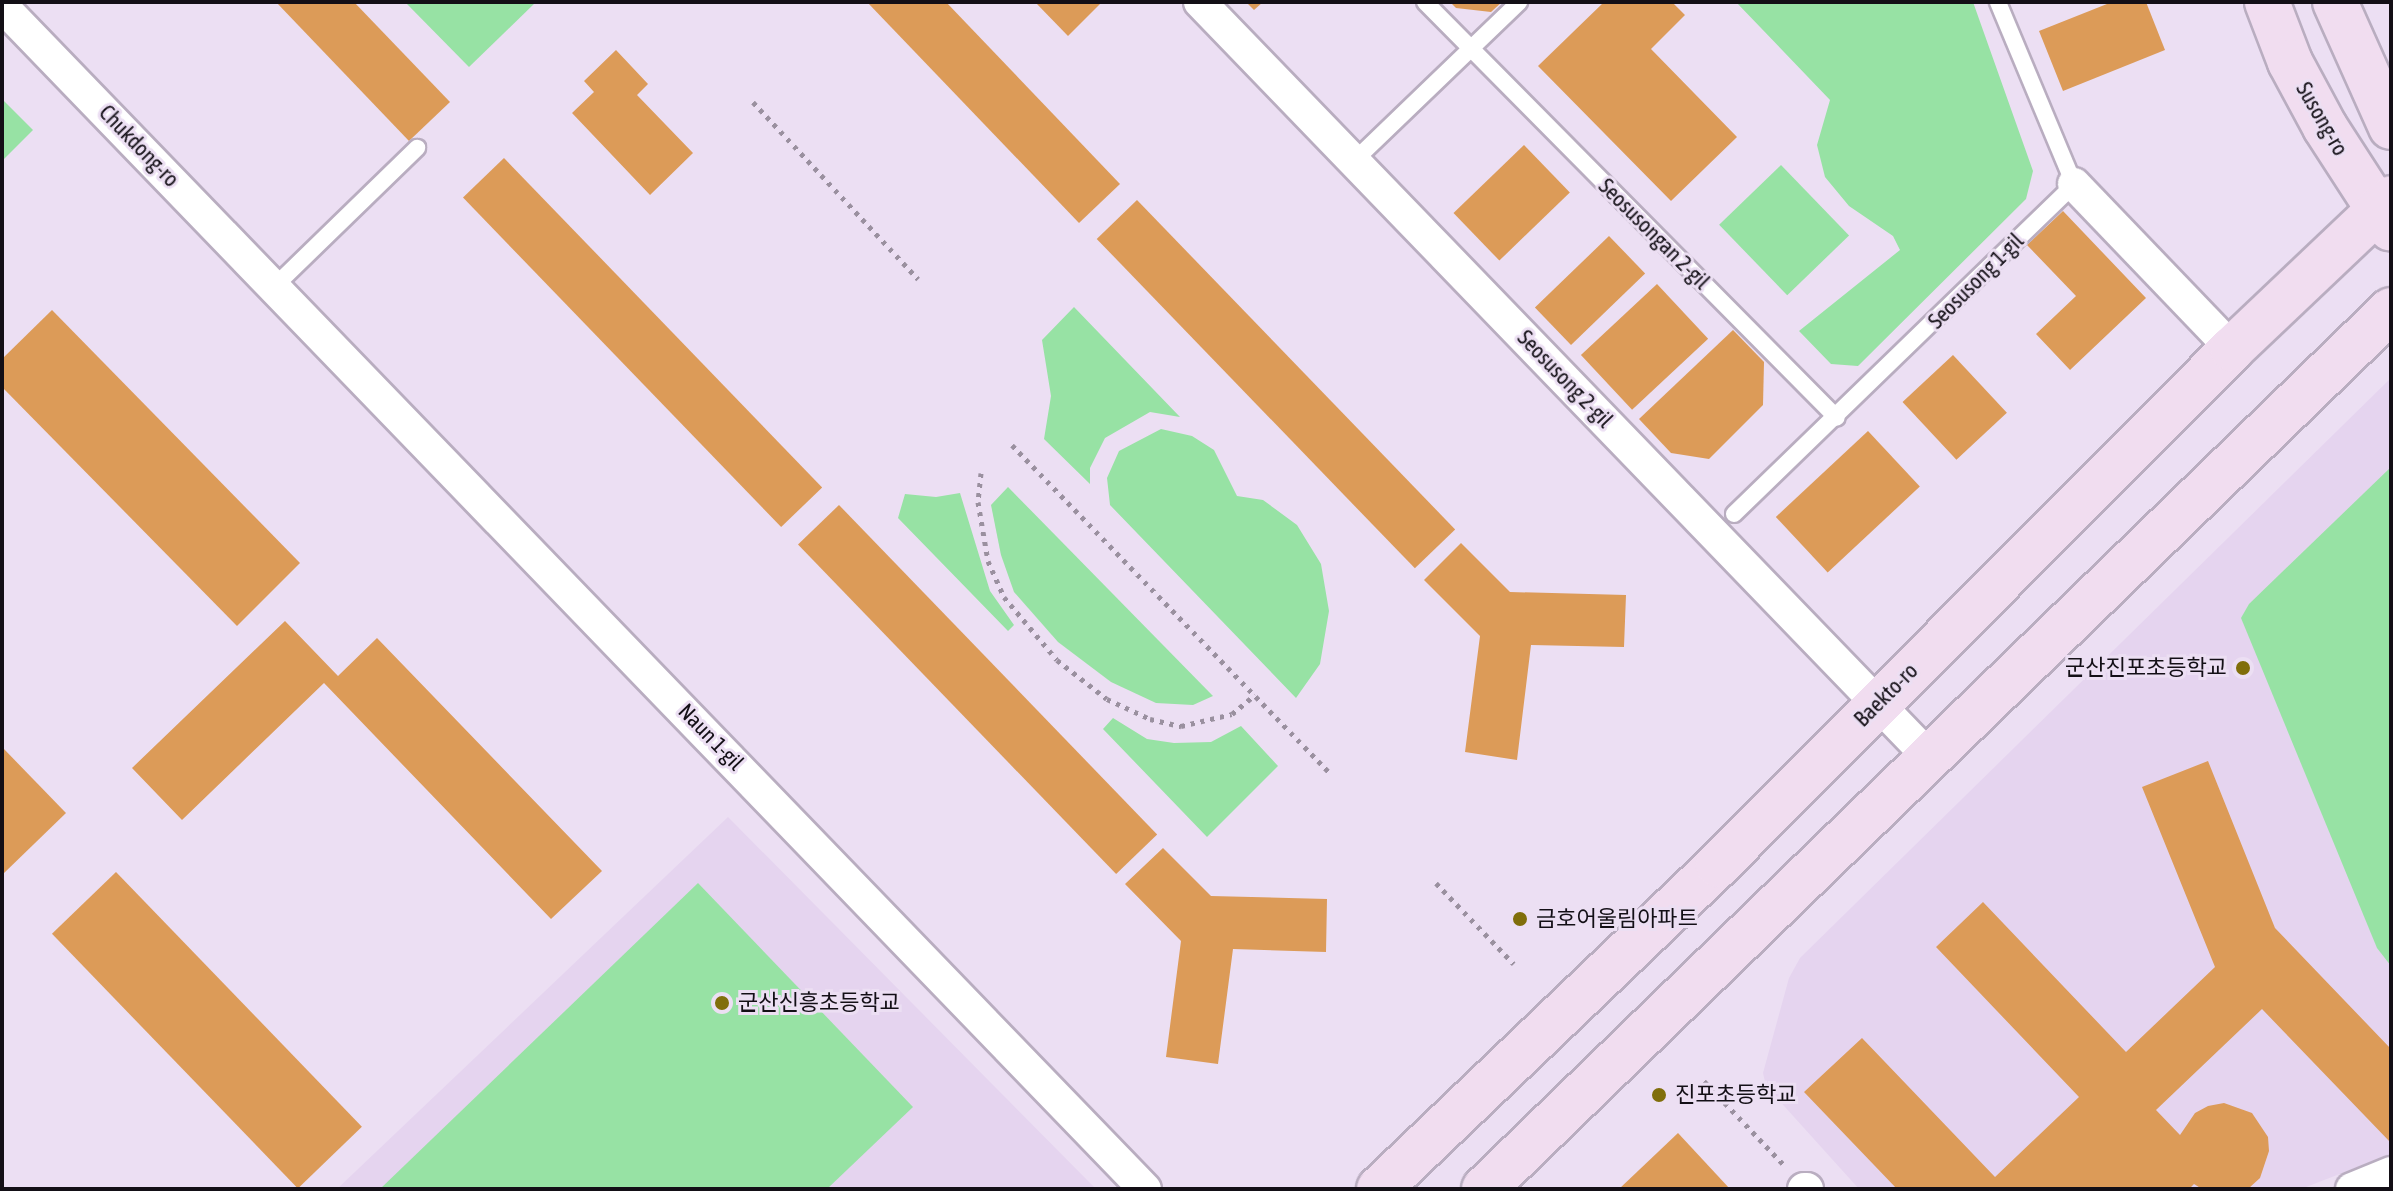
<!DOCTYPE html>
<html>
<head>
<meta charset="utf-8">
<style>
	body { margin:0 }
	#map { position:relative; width:2393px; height:1191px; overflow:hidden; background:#ecdff3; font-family:"Asap Condensed","Noto Sans KR",sans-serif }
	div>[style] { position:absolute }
	.built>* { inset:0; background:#e5d4ef }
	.green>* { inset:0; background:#97e2a4; transform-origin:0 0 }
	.building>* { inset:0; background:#dc9b58; transform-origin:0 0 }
	.path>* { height:5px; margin-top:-2.5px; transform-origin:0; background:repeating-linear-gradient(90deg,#9a909f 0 4px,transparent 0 10px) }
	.roads { filter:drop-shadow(2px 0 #b9adc0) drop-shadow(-2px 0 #b9adc0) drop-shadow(0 2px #b9adc0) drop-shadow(0 -2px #b9adc0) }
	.lane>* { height:16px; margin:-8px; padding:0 8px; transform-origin:8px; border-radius:8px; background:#fff }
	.street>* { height:32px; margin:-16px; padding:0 16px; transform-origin:16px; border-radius:16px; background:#fff }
	.secondary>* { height:44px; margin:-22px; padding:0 22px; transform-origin:22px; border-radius:22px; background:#f1ddf0 }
	.dots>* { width:22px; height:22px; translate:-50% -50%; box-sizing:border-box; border:4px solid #ecdff3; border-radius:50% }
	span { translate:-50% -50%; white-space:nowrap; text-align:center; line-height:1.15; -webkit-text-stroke:6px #ecdff3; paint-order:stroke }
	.street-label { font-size:22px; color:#130f16 }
	.poi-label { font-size:22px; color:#130f16 }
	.right { translate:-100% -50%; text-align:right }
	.left { translate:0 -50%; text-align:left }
	.frame { position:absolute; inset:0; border:4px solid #130f16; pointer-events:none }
</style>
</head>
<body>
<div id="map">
	<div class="built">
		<i style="clip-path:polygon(2391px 378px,2391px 1154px,2301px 1189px,1859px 1189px,1766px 1086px,1763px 1073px,1789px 978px,1800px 958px)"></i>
		<i style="clip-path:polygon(728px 817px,1096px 1189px,337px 1189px)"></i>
	</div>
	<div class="green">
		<i style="clip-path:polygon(405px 2px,536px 2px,469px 67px)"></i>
		<i style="clip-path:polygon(1736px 2px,1973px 2px,2033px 171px,2026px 199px,1858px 366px,1831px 364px,1799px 331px,1900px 250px,1893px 236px,1849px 206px,1825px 177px,1817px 145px,1830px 100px)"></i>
		<i style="clip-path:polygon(2px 99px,33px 130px,2px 161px)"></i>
		<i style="left:1781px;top:165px;width:98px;height:86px;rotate:46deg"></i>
		<i style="clip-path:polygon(1074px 307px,1180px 417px,1150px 412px,1105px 438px,1090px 468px,1090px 484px,1044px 439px,1051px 396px,1042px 340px)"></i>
		<i style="clip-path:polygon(1161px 429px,1192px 436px,1214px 450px,1237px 496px,1263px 500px,1297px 525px,1321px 564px,1329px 611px,1320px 664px,1296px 698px,1110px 505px,1107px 478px,1119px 451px)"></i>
		<i style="clip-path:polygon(2391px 467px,2391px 966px,2377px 948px,2241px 618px,2249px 604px)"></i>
		<i style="clip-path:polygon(1008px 487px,1213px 696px,1193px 705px,1156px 703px,1111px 682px,1058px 642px,1014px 592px,1001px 555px,991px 505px)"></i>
		<i style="clip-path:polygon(960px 493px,990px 591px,1014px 625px,1008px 631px,898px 518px,905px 494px,936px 497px)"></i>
		<i style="clip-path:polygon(1113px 718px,1147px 739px,1174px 743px,1211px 742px,1241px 726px,1278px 766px,1207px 837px,1103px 729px)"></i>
		<i style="clip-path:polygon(698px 883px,913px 1107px,827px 1189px,380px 1189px)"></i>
	</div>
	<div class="building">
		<i style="clip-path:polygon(276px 2px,354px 2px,450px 102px,409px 141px)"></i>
		<i style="clip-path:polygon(867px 2px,946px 2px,1120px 184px,1079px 223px)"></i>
		<i style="clip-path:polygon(1035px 2px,1099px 2px,1101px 3px,1068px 36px)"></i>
		<i style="clip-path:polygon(1246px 2px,1263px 2px,1254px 10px)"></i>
		<i style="clip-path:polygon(1450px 2px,1502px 2px,1491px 12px,1456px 8px)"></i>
		<i style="clip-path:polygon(1604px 2px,1672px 2px,1685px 15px,1651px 49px,1737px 137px,1671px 201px,1538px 66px)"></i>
		<i style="clip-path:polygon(2112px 2px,2146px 2px,2165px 50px,2063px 91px,2039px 31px)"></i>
		<i style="clip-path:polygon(616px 50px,648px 84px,637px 95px,693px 153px,650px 195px,572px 113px,594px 92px,584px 81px)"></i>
		<i style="left:1524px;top:145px;width:66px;height:98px;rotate:46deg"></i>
		<i style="left:504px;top:158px;width:458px;height:57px;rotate:46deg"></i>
		<i style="left:1137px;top:200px;width:458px;height:56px;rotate:46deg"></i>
		<i style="clip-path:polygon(2063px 211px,2146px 298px,2070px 370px,2036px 334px,2076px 296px,2027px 245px)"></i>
		<i style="left:1609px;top:236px;width:52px;height:103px;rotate:46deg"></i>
		<i style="left:1657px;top:284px;width:75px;height:104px;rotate:47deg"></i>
		<i style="clip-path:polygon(52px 310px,300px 563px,237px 626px,2px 387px,2px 359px)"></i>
		<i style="clip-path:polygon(1733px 330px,1764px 362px,1763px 405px,1709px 459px,1671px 453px,1639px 419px)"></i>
		<i style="left:1953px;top:355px;width:79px;height:69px;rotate:47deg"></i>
		<i style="left:1868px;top:431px;width:76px;height:126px;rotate:47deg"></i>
		<i style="left:839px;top:505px;width:458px;height:57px;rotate:46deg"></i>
		<i style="clip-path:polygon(1461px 543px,1510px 592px,1626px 595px,1624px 647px,1531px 645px,1517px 760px,1465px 752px,1480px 636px,1424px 580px)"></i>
		<i style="clip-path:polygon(285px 621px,338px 676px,377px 638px,602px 871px,551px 919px,324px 683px,182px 820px,132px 768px)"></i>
		<i style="clip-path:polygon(2px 747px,66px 813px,2px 875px)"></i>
		<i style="clip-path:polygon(2208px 761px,2275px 928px,2391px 1049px,2391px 1143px,2262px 1009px,2156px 1110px,2180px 1135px,2195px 1113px,2208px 1106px,2224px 1103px,2252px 1113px,2268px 1137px,2269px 1151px,2260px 1178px,2249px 1188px,2202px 1189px,2194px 1184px,2189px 1189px,1897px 1189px,1804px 1092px,1862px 1038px,1995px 1177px,2079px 1097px,1936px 947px,1983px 902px,2126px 1052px,2215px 967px,2142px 787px)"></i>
		<i style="clip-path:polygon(1163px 848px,1211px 896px,1327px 899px,1326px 952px,1233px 949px,1218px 1064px,1166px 1057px,1181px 941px,1125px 884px)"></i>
		<i style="left:116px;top:872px;width:354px;height:89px;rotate:46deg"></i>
		<i style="clip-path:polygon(1678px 1133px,1730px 1189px,1619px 1189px)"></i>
	</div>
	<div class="path">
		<i style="left:753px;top:102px;width:242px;rotate:47deg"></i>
		<i style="left:1012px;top:445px;width:457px;rotate:45.9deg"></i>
		<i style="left:981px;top:473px;width:29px;rotate:96deg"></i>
		<i style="left:978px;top:502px;width:60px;rotate:80.4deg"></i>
		<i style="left:988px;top:561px;width:39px;rotate:66deg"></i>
		<i style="left:1004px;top:597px;width:82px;rotate:49.9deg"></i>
		<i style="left:1057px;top:660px;width:63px;rotate:38deg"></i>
		<i style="left:1107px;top:699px;width:47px;rotate:24.9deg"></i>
		<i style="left:1150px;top:719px;width:32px;rotate:13deg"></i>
		<i style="left:1181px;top:726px;width:52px;rotate:-13.2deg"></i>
		<i style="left:1232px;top:714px;width:30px;rotate:-40deg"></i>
		<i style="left:1436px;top:883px;width:112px;rotate:46.1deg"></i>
		<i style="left:1704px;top:1081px;width:115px;rotate:46.4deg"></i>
	</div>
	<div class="roads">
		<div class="lane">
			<i style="left:1425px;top:2px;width:585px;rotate:45.28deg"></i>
			<i style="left:1355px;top:160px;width:228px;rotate:-43.9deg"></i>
			<i style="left:276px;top:285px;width:197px;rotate:-44.2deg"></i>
			<i style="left:1734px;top:514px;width:474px;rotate:-44.1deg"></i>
			<i style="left:2074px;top:184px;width:197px;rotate:-112.7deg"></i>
		</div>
		<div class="street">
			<i style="left:1200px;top:2px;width:1050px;rotate:46deg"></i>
			<i style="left:2px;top:6px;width:1645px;rotate:45.99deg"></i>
			<i style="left:2074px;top:184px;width:228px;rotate:46.2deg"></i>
			<i style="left:1804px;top:1189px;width:3px"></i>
			<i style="left:2352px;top:1189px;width:42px;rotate:-22.3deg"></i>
		</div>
		<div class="secondary">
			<i style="left:2267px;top:2px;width:64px;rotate:69deg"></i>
			<i style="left:2290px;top:62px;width:74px;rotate:61.7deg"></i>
			<i style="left:2325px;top:127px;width:121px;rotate:57.1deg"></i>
			<i style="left:2335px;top:2px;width:137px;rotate:65.9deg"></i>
			<i style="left:1379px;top:1189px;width:469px;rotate:-43.7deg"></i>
			<i style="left:1718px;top:865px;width:728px;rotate:-45.11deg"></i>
			<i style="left:2232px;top:349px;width:219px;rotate:-43.5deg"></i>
			<i style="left:1484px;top:1189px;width:1263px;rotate:-44.1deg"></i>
		</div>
	</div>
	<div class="dots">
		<i style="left:2243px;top:668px;background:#806e0a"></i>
		<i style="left:1520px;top:919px;background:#806e0a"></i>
		<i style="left:722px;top:1003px;background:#806e0a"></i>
		<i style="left:1659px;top:1095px;background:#806e0a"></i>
	</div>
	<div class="street-label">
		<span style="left:2322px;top:119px;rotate:60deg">Susong-ro</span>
		<span style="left:139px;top:146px;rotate:46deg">Chukdong-ro</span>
		<span style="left:1654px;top:234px;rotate:45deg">Seosusongan 2-gil</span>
		<span style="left:1976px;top:281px;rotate:-45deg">Seosusong 1-gil</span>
		<span style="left:1565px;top:379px;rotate:46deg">Seosusong 2-gil</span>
		<span style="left:1886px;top:695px;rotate:-45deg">Baekto-ro</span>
		<span style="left:711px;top:737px;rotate:46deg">Naun 1-gil</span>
	</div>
	<div class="poi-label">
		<span class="right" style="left:2227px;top:668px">군산진포초등학교</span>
		<span class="left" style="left:1536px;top:919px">금호어울림아파트</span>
		<span class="left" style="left:738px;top:1003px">군산신흥초등학교</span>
		<span class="left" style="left:1675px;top:1095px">진포초등학교</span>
	</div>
	<div class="frame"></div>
</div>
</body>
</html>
